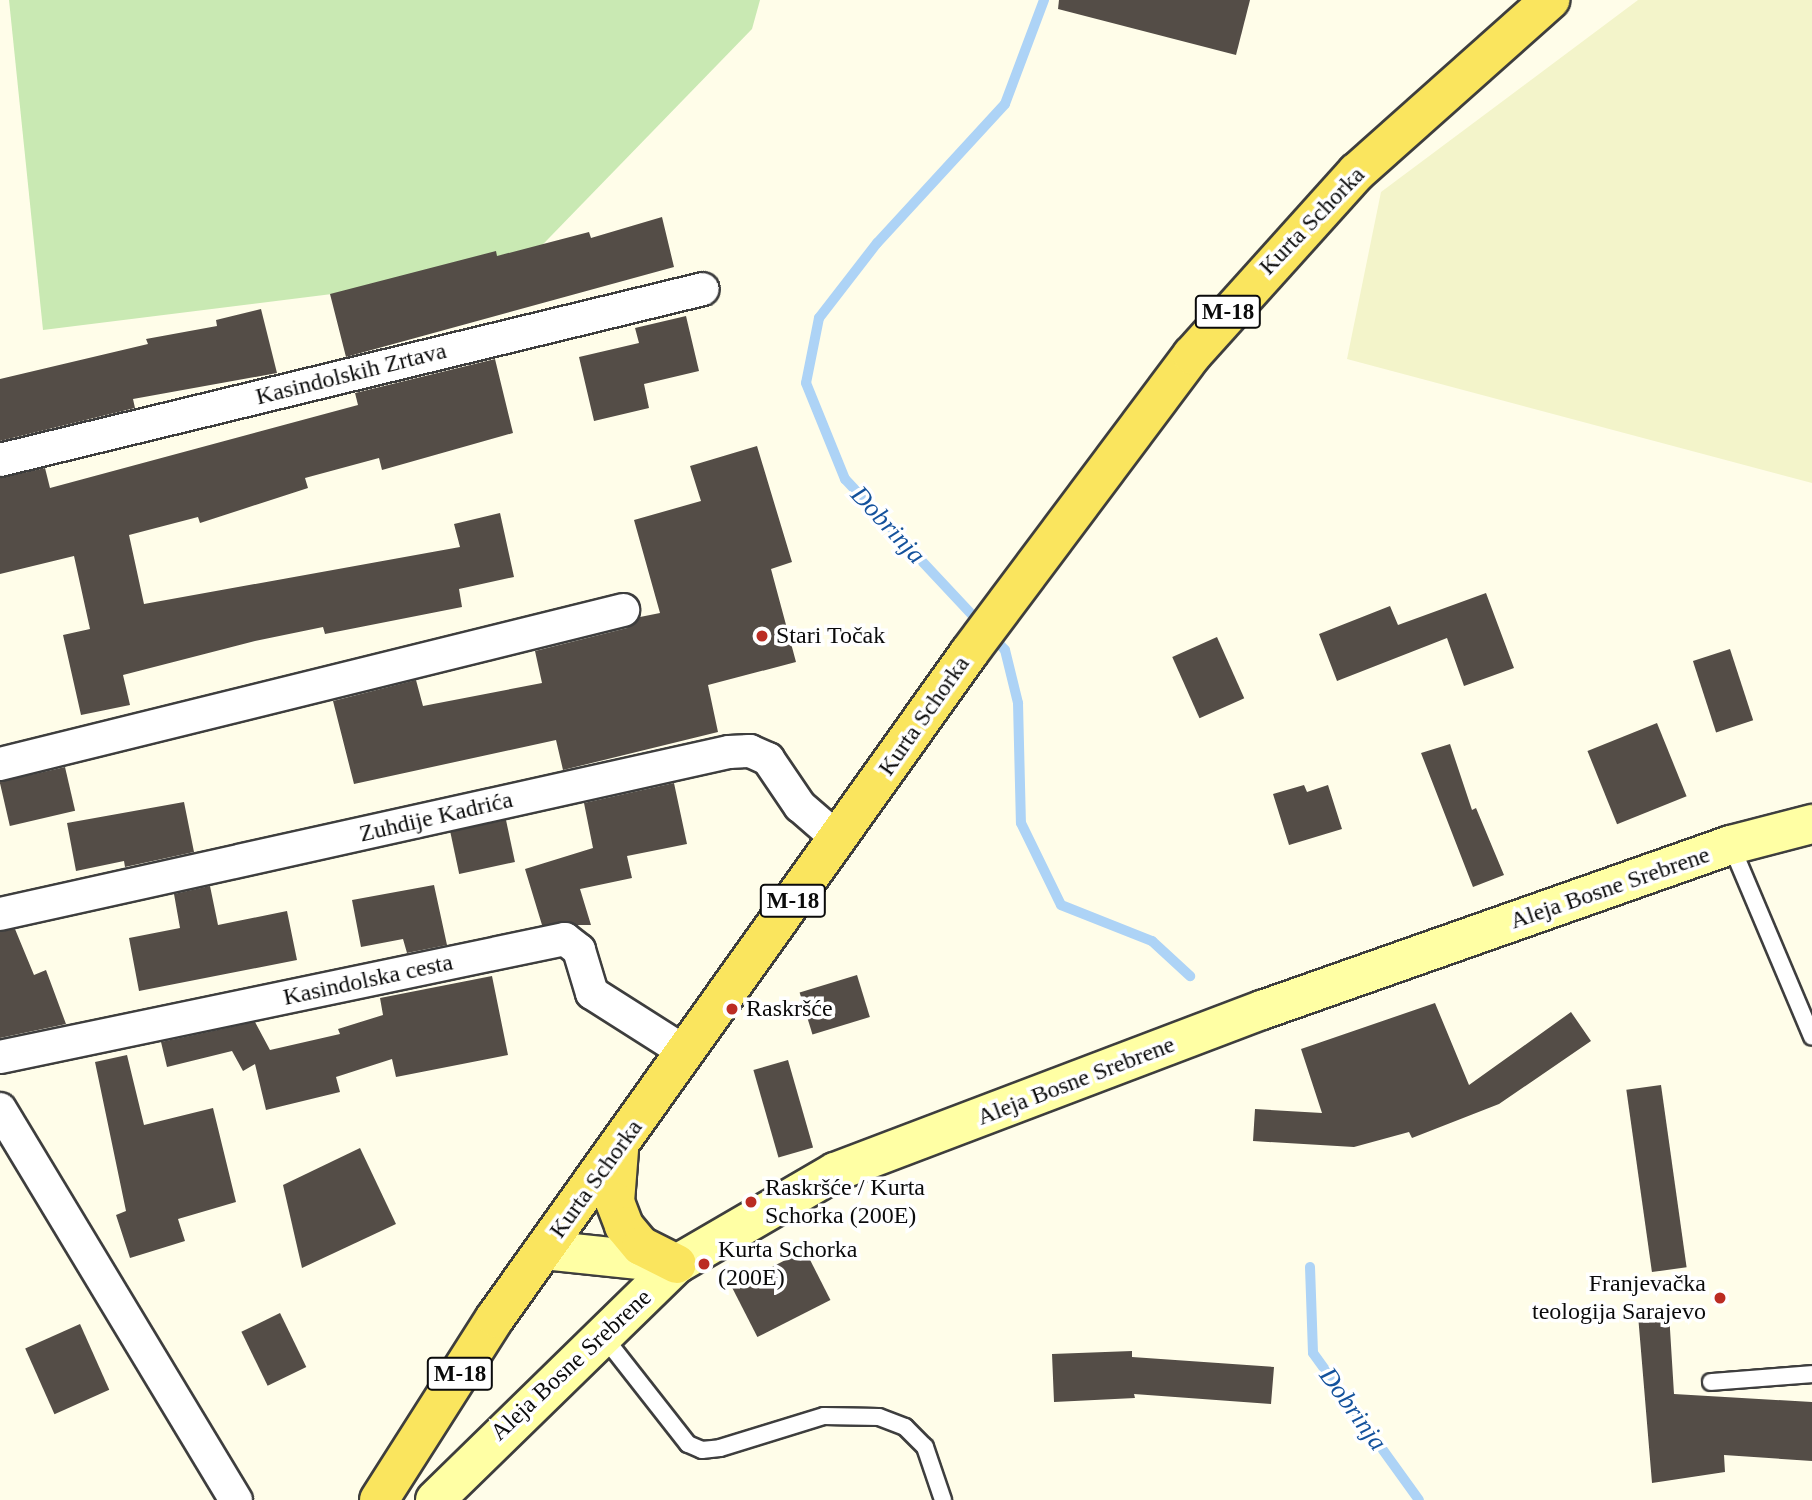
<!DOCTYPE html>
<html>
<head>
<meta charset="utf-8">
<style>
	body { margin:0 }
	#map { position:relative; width:1812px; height:1500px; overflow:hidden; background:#fffde9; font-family:Georgia,serif }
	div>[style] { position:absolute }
	.farmland>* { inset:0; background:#f3f4ca }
	.green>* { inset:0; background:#c9e9b3 }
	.stream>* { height:10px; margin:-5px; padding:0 5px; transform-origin:5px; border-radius:5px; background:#add3f6 }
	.building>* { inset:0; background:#544d47; transform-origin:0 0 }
	.roads { filter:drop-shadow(2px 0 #3e3e3e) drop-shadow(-2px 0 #3e3e3e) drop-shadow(0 2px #3e3e3e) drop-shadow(0 -2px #3e3e3e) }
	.lane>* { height:16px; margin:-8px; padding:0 8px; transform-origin:8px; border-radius:8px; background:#fff }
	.street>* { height:32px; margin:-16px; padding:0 16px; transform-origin:16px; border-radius:16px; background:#fff }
	.secondary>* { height:38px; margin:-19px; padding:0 19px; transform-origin:19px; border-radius:19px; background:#ffffa4 }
	.primary>* { height:38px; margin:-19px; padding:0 19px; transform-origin:19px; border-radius:19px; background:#fae55e }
	.dots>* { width:19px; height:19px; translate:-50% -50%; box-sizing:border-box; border:4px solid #fff; border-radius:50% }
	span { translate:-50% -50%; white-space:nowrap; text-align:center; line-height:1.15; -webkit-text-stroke:7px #fff; paint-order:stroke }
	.shield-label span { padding:2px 5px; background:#fff; border:2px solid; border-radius:5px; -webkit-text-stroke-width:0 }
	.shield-label { font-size:23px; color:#0b0b0b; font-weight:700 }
	.street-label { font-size:24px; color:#0b0b0b }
	.poi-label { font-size:24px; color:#0b0b0b }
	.left { translate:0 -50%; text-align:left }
	.right { translate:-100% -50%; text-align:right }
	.water-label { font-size:26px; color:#14529c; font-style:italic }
</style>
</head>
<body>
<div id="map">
	<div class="farmland">
		<i style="clip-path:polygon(1638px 0,1812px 0,1812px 483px,1347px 359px,1381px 192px)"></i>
	</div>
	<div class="green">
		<i style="clip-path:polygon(9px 0,760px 0,752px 29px,517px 271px,43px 330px)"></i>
	</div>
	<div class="stream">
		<i style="left:1044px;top:0;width:111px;rotate:110.6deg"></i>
		<i style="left:1005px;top:104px;width:189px;rotate:132.6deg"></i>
		<i style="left:877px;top:243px;width:95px;rotate:127.7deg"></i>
		<i style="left:819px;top:318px;width:66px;rotate:101.3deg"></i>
		<i style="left:806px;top:383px;width:104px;rotate:67.9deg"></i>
		<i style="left:845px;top:479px;width:234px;rotate:46.9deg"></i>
		<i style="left:1005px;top:650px;width:55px;rotate:76.2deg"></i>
		<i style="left:1018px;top:703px;width:120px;rotate:88.6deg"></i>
		<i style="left:1021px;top:823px;width:91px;rotate:64deg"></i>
		<i style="left:1061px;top:905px;width:98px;rotate:21.6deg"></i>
		<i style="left:1152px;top:941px;width:52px;rotate:42.6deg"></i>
		<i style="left:1310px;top:1267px;width:86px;rotate:88deg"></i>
		<i style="left:1313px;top:1353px;width:181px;rotate:54.2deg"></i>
	</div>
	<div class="building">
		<i style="clip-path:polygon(1059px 0,1250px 0,1236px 55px,1058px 9px)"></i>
		<i style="clip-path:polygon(662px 217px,674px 267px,346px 357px,330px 294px,496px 251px,497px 256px,589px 232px,591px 238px)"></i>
		<i style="clip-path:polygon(261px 309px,277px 373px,133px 399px,135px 408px,0 441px,0 379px,148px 344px,146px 339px,217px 326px,216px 320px)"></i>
		<i style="clip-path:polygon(686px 316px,699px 371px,644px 384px,649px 408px,594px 421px,579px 357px,639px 343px,635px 328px)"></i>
		<i style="clip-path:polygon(495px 359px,513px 433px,382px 470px,379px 458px,305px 478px,308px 488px,200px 523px,198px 517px,129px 535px,144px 604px,460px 547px,454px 524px,500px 513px,514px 577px,459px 589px,462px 607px,325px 634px,323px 627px,255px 641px,123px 675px,130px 705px,81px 715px,63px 635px,90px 629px,74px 556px,0 574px,0 478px,45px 468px,50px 488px,358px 405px,355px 393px)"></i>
		<i style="clip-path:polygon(757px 446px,792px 562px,771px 569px,796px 662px,708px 685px,718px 732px,563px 770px,556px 740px,354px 784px,333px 701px,416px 680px,423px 706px,542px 683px,535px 651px,627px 628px,640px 617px,660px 613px,634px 520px,701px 501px,690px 466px)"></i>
		<i style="clip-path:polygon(1486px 593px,1514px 668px,1464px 686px,1447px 638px,1337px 681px,1319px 634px,1390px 606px,1398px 625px)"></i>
		<i style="left:1217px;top:637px;width:67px;height:49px;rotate:66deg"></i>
		<i style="left:1730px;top:649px;width:75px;height:39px;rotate:72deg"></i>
		<i style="left:1657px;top:723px;width:79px;height:75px;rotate:68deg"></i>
		<i style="clip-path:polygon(1450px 744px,1472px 810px,1476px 808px,1504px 875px,1473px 887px,1421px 753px)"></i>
		<i style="left:65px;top:767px;width:45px;height:67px;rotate:77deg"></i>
		<i style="clip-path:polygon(674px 783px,687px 844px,627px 856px,632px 878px,580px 889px,591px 925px,542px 925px,525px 869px,593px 848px,584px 803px)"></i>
		<i style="clip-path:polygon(1304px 785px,1307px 792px,1328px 785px,1342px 829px,1289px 845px,1273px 794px)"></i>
		<i style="clip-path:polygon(184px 802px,194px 852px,125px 867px,124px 861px,76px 871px,67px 823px)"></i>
		<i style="left:506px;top:820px;width:43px;height:57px;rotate:78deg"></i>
		<i style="clip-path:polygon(434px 885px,447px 945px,407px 953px,403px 939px,361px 947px,352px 900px)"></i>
		<i style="clip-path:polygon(210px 886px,218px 925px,287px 911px,297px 960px,139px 991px,129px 938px,180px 928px,174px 894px)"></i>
		<i style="clip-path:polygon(15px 929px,34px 975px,46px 970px,66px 1024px,0 1038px,0 932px)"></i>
		<i style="left:857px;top:975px;width:44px;height:60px;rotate:73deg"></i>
		<i style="clip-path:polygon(492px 976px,508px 1055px,396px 1077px,392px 1059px,336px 1077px,340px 1092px,266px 1110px,255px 1064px,243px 1071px,232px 1051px,167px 1067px,161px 1042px,255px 1022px,270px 1050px,340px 1034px,338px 1029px,383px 1015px,380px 998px)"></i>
		<i style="clip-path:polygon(1435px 1003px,1469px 1085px,1571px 1012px,1591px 1041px,1499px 1104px,1412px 1138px,1409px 1132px,1354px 1147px,1253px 1141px,1255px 1109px,1322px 1113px,1301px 1049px)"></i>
		<i style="clip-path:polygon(127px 1055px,144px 1125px,213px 1108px,236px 1202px,178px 1219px,185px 1241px,130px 1258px,116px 1215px,126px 1211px,95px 1062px)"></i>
		<i style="left:788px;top:1060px;width:91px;height:36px;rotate:74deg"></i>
		<i style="left:1661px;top:1085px;width:184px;height:35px;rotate:82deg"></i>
		<i style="clip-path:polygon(360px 1148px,396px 1224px,302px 1268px,283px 1185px)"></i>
		<i style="left:805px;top:1250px;width:56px;height:82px;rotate:63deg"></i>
		<i style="left:280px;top:1313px;width:60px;height:43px;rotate:64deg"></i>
		<i style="clip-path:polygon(1669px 1313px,1674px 1394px,1812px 1402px,1812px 1461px,1724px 1455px,1725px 1472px,1652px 1483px,1638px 1315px)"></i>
		<i style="left:80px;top:1324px;width:72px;height:60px;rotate:66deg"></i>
		<i style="clip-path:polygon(1132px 1351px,1132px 1357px,1274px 1367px,1271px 1404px,1134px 1394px,1135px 1398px,1054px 1402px,1052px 1354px)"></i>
	</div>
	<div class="roads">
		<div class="lane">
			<i style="left:1731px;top:845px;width:208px;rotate:67.1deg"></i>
			<i style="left:604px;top:1337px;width:136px;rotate:51.9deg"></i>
			<i style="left:688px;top:1444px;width:15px;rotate:23deg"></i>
			<i style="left:702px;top:1450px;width:18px;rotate:-6deg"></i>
			<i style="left:720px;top:1448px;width:109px;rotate:-17.1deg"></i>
			<i style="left:824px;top:1416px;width:55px;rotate:1deg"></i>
			<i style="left:879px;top:1417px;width:28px;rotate:21deg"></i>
			<i style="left:905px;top:1427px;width:28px;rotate:45deg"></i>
			<i style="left:925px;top:1447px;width:56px;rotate:71.2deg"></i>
			<i style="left:1711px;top:1382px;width:101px;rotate:-4.5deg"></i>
		</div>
		<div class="street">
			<i style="left:0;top:460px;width:723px;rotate:-13.67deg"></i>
			<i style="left:0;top:764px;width:642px;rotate:-13.88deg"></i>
			<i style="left:0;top:914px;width:747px;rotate:-12.53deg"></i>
			<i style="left:729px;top:752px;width:21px;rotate:-3deg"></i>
			<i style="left:750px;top:751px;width:20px;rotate:24deg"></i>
			<i style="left:768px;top:759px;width:57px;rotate:55.8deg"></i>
			<i style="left:800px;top:806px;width:49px;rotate:40.9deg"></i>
			<i style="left:0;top:1057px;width:577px;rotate:-11.8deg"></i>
			<i style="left:565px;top:939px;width:18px;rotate:38deg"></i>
			<i style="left:579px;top:950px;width:45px;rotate:73.2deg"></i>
			<i style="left:592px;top:993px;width:110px;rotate:32.4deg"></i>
			<i style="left:0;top:1109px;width:457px;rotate:58.9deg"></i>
		</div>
		<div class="secondary">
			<i style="left:544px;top:1250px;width:134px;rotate:6deg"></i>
			<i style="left:435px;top:1500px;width:338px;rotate:-44.3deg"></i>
			<i style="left:677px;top:1264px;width:183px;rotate:-30.2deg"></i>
			<i style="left:835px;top:1172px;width:457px;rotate:-20.8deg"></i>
			<i style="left:1262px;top:1010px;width:497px;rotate:-19.4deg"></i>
			<i style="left:1731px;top:845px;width:84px;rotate:-14.5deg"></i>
		</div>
		<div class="primary">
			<i style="left:619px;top:1150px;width:52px;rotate:94.4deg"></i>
			<i style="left:615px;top:1202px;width:26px;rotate:69deg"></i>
			<i style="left:624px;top:1226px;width:26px;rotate:50deg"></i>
			<i style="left:641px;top:1246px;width:40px;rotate:26.6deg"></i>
			<i style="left:379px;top:1500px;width:216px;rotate:-57.5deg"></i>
			<i style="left:495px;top:1318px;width:817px;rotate:-54.52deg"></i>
			<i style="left:969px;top:653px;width:372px;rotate:-53.2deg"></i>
			<i style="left:1192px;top:355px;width:246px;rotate:-48deg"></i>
			<i style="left:1357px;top:172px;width:259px;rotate:-41.7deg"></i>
		</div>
	</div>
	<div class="dots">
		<i style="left:762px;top:636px;background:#bb2c23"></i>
		<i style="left:732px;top:1009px;background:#bb2c23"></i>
		<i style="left:751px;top:1202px;background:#bb2c23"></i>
		<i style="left:704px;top:1264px;background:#bb2c23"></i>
		<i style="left:1720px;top:1298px;background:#bb2c23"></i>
	</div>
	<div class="shield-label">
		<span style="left:1228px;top:312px">M-18</span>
		<span style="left:793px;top:901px">M-18</span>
		<span style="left:460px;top:1374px">M-18</span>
	</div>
	<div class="street-label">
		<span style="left:1312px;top:221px;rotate:-46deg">Kurta Schorka</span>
		<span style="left:351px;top:374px;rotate:-14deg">Kasindolskih Zrtava</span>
		<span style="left:924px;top:716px;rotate:-55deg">Kurta Schorka</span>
		<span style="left:436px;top:817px;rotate:-13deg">Zuhdije Kadrića</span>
		<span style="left:1610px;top:888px;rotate:-19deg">Aleja Bosne Srebrene</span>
		<span style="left:368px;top:980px;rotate:-12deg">Kasindolska cesta</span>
		<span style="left:1076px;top:1081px;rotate:-21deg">Aleja Bosne Srebrene</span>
		<span style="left:596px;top:1179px;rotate:-54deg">Kurta Schorka</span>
		<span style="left:571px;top:1365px;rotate:-43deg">Aleja Bosne Srebrene</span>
	</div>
	<div class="poi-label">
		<span class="left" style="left:776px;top:636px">Stari Točak</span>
		<span class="left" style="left:746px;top:1009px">Raskršće</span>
		<span class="left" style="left:765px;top:1202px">Raskršće / Kurta<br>Schorka (200E)</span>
		<span class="left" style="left:718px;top:1264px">Kurta Schorka<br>(200E)</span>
		<span class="right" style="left:1706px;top:1298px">Franjevačka<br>teologija Sarajevo</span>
	</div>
	<div class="water-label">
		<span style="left:888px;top:525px;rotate:47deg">Dobrinja</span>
		<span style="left:1353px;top:1409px;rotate:54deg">Dobrinja</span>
	</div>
</div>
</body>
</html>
